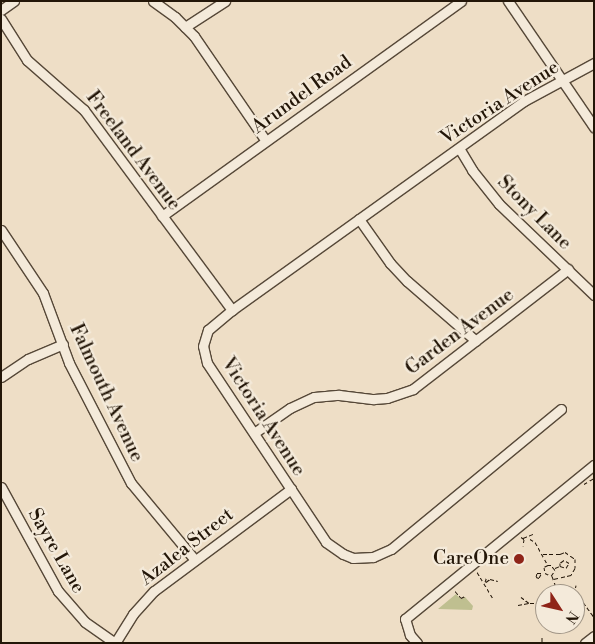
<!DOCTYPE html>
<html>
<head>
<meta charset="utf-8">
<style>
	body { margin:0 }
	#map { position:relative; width:595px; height:644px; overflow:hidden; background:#eedec6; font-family:"Libre Bodoni",serif }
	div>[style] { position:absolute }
	.green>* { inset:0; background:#bfbf90 }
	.path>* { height:1px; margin-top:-0.5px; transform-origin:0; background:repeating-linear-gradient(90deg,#231608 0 4px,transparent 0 6.5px) }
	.roads { filter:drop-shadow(1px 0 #564838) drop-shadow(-1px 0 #564838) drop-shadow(0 1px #564838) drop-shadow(0 -1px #564838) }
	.minor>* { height:9px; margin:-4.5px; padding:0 4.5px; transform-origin:4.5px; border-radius:4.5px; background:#f4eada }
	.dots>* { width:14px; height:14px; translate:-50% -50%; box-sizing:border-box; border:2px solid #f4eada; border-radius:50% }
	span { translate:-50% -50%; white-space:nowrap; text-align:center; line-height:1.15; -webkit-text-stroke:4.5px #f4eada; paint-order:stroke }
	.street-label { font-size:19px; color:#231608 }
	.poi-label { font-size:19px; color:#231608 }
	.right { translate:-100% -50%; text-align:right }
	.frame { position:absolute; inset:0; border:2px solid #231608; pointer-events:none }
	.north { position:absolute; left:535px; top:584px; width:50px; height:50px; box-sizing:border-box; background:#f4eada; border:1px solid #a09586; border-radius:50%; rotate:125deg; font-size:14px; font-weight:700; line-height:20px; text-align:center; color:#231608 }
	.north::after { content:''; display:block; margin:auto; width:18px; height:22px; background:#8f2418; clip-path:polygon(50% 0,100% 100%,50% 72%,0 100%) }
</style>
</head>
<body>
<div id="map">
	<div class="green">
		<i style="clip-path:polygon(456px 594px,461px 599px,465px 597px,473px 606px,472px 610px,438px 609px)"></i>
	</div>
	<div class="path">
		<i style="left:584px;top:484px;width:12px;rotate:-31deg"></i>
		<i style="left:521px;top:537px;width:4px;rotate:34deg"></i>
		<i style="left:524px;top:539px;width:7px;rotate:98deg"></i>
		<i style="left:523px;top:538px;width:11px;rotate:-22deg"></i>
		<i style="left:530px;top:539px;width:6px;rotate:31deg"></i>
		<i style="left:535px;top:542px;width:26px;rotate:61deg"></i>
		<i style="left:548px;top:565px;width:4px;rotate:153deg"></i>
		<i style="left:544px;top:567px;width:6px;rotate:81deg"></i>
		<i style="left:545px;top:573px;width:7px;rotate:27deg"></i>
		<i style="left:551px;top:576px;width:7px;rotate:-56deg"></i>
		<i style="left:555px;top:570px;width:6px;rotate:-129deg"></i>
		<i style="left:551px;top:565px;width:3px;rotate:180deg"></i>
		<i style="left:543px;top:554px;width:17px"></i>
		<i style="left:560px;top:554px;width:5px;rotate:-22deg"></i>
		<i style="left:565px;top:552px;width:12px;rotate:35deg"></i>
		<i style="left:575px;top:559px;width:9px;rotate:90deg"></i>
		<i style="left:575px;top:568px;width:8px;rotate:120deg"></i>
		<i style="left:571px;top:575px;width:18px;rotate:167deg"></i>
		<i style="left:555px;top:568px;width:5px;rotate:-22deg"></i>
		<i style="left:560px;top:566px;width:6px;rotate:18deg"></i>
		<i style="left:566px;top:568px;width:6px;rotate:-59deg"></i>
		<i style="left:569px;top:563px;width:6px;rotate:-149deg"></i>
		<i style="left:564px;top:560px;width:5px;rotate:143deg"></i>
		<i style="left:560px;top:563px;width:3px;rotate:90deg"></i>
		<i style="left:477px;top:572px;width:31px;rotate:59deg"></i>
		<i style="left:541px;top:574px;width:4px;rotate:117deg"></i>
		<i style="left:539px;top:578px;width:3px;rotate:-162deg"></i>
		<i style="left:536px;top:577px;width:4px;rotate:-76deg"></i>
		<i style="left:537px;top:573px;width:7px"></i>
		<i style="left:552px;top:576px;width:12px;rotate:70deg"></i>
		<i style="left:485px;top:582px;width:6px;rotate:-72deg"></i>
		<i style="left:486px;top:582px;width:5px;rotate:-37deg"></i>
		<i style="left:490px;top:579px;width:8px;rotate:14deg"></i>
		<i style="left:455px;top:591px;width:9px;rotate:49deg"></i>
		<i style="left:461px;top:598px;width:4px;rotate:-27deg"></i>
		<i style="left:574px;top:594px;width:9px;rotate:-77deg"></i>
		<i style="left:575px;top:598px;width:9px;rotate:27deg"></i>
		<i style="left:583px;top:602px;width:19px;rotate:54deg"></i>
		<i style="left:530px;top:603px;width:15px"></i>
		<i style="left:518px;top:605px;width:11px;rotate:-10deg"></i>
		<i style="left:529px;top:603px;width:10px;rotate:-143deg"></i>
		<i style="left:542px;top:637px;width:6px;rotate:90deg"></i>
		<i style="left:519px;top:643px;width:7px"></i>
	</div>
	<div class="roads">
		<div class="minor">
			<i style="left:153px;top:1px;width:27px;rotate:36deg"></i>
			<i style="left:175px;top:17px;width:27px;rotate:45deg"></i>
			<i style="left:194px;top:36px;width:127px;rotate:55.6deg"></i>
			<i style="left:508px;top:1px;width:153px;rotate:55.7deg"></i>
			<i style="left:1px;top:10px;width:16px;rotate:-35deg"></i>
			<i style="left:1px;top:19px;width:49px;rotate:57.6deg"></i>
			<i style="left:27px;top:60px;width:76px;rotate:41.3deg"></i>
			<i style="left:84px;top:110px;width:249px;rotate:53.5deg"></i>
			<i style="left:185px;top:27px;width:48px;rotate:-33deg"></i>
			<i style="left:459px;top:148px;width:26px;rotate:59deg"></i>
			<i style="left:472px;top:170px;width:43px;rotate:51.5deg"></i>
			<i style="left:499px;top:204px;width:132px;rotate:43.8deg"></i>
			<i style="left:162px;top:216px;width:368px;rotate:-35.7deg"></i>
			<i style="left:359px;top:219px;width:54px;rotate:54.8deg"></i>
			<i style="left:390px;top:263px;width:25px;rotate:47deg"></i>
			<i style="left:407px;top:281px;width:91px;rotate:41deg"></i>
			<i style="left:1px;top:230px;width:76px;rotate:56.3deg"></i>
			<i style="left:43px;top:293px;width:75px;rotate:69.6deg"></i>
			<i style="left:69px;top:363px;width:135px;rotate:62.7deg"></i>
			<i style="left:131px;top:483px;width:100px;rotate:50.3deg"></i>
			<i style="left:1px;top:377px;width:32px;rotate:-34deg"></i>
			<i style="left:28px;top:359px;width:38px;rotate:-23deg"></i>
			<i style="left:561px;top:409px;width:220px;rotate:140.5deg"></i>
			<i style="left:391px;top:549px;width:20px;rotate:156deg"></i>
			<i style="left:373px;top:557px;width:20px;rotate:177deg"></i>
			<i style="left:353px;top:558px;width:11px;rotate:-158deg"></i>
			<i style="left:343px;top:554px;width:21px;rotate:-145deg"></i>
			<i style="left:326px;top:542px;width:215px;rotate:-123.6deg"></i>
			<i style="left:207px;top:363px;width:17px;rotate:-103deg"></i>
			<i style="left:203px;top:346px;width:17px;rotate:-73deg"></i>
			<i style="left:208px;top:330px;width:31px;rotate:-40deg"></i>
			<i style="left:232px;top:310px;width:359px;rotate:-35.6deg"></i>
			<i style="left:524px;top:101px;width:80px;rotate:-28.5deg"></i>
			<i style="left:254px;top:433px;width:44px;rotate:-34.8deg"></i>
			<i style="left:290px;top:408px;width:26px;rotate:-25deg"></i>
			<i style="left:314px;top:397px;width:25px;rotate:-5deg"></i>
			<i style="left:339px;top:395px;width:35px;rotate:7deg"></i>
			<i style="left:374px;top:399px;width:13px;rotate:-4deg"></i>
			<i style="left:387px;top:398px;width:28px;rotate:-19deg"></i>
			<i style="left:413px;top:389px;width:196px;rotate:-37.7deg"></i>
			<i style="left:1px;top:487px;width:119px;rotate:61.3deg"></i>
			<i style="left:58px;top:591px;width:41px;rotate:48.9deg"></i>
			<i style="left:85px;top:622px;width:37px;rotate:35deg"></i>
			<i style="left:115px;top:643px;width:34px;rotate:-58deg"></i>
			<i style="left:133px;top:614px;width:31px;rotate:-48deg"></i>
			<i style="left:154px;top:591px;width:171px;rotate:-36.7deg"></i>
			<i style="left:417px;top:643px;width:11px;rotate:-131deg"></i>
			<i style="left:410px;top:635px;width:17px;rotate:-107deg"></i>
			<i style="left:405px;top:619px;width:244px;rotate:-39.2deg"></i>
			<i style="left:585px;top:643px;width:11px;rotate:-38deg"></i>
		</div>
	</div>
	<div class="dots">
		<i style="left:519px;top:559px;background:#8f2418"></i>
	</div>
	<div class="street-label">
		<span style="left:302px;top:95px;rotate:-36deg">Arundel Road</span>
		<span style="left:500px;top:103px;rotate:-33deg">Victoria Avenue</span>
		<span style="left:133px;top:151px;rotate:53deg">Freeland Avenue</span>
		<span style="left:534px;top:213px;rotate:45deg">Stony Lane</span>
		<span style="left:460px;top:332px;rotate:-37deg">Garden Avenue</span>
		<span style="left:106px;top:393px;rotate:65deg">Falmouth Avenue</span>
		<span style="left:263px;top:417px;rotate:57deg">Victoria Avenue</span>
		<span style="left:187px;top:547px;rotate:-38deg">Azalea Street</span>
		<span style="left:56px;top:551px;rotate:60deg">Sayre Lane</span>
	</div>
	<div class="poi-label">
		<span class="right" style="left:509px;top:559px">CareOne</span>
	</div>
	<div class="frame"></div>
	<div class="north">N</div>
</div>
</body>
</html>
